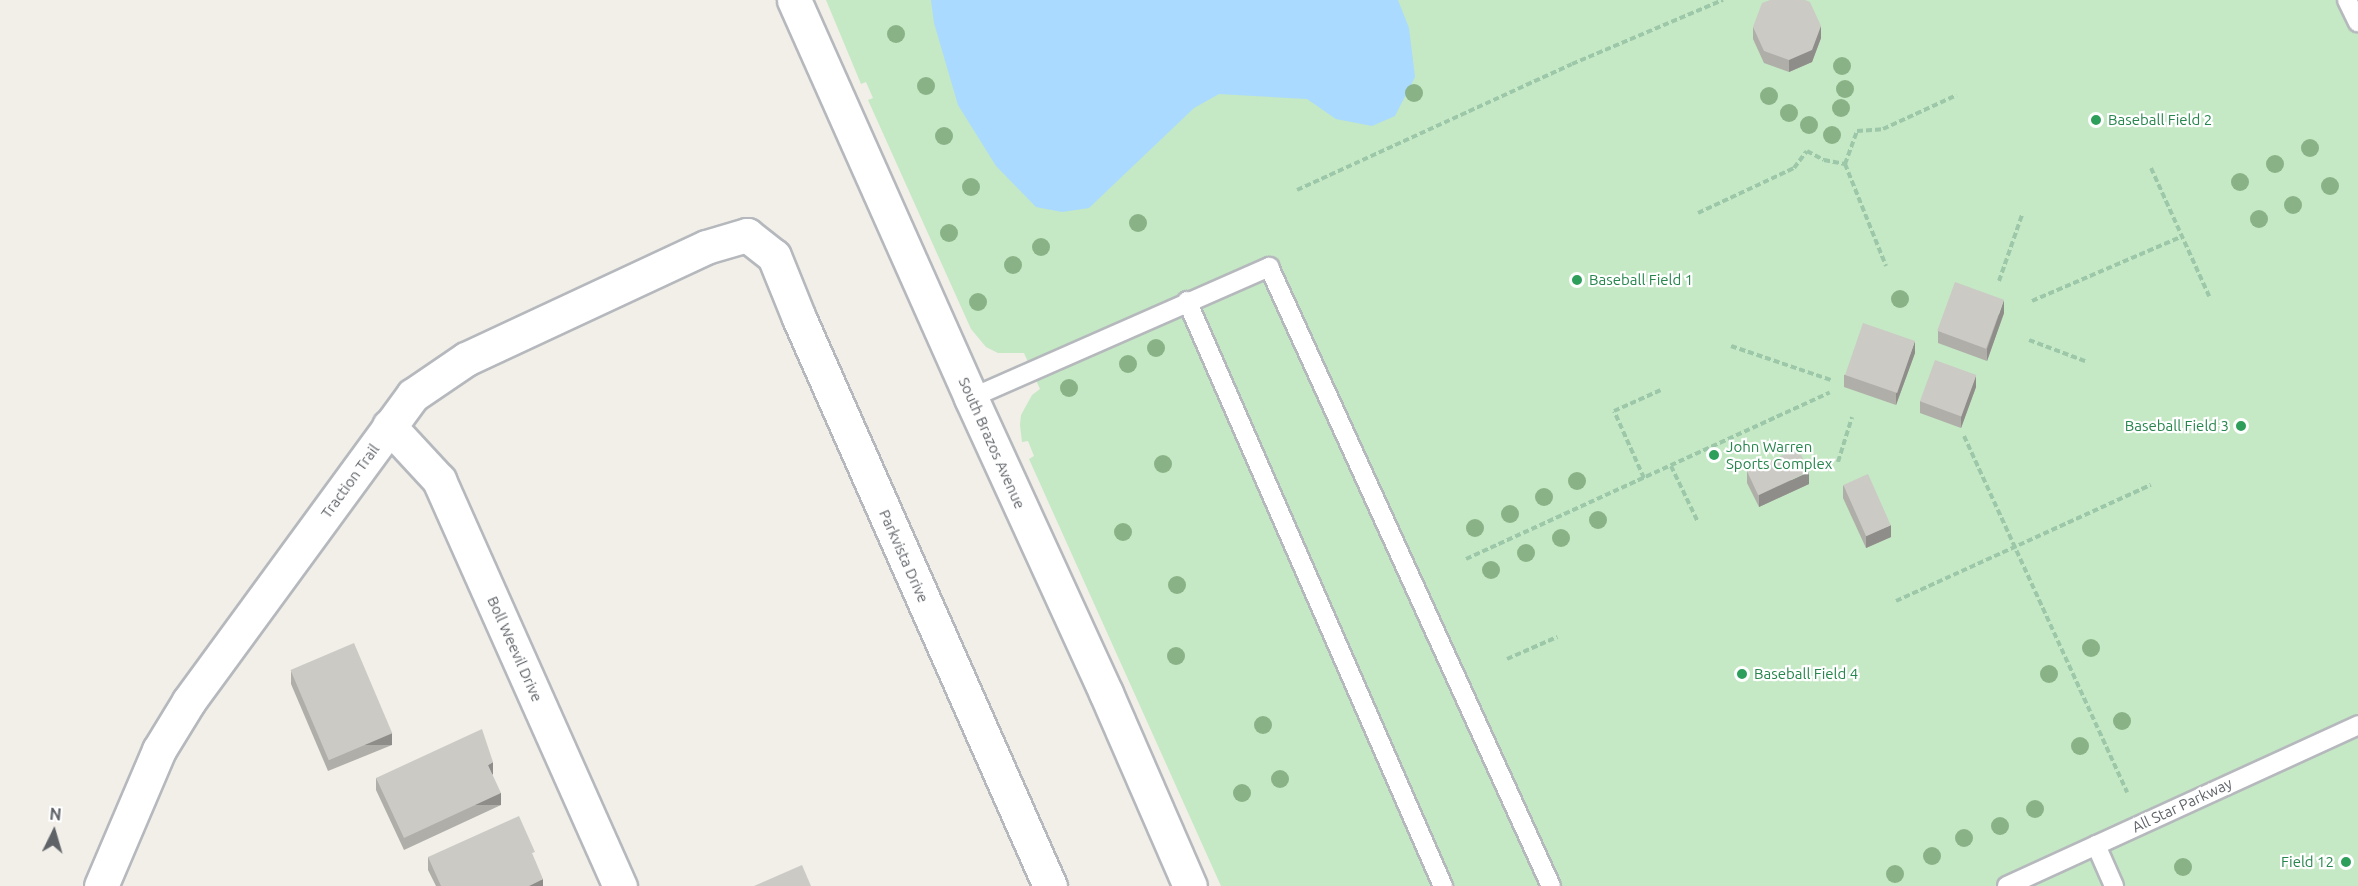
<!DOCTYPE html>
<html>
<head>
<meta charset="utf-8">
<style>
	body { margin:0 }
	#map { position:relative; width:2358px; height:886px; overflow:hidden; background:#f1efe8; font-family:Ubuntu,sans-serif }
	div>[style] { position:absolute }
	.green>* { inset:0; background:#c5e8c5 }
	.water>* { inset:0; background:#aadaff }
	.path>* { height:4px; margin-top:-2px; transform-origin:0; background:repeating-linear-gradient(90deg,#9cc7a9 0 6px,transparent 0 9px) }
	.roads { filter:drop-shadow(2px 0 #b5b8bc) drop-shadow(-2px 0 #b5b8bc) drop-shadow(0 2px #b5b8bc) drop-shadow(0 -2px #b5b8bc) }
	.lane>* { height:18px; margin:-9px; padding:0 9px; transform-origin:9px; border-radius:9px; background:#fff }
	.street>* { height:33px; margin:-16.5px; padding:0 16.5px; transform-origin:16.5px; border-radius:16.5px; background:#fff }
	.trees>* { width:18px; height:18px; margin:-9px; border-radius:50%; background:#89b387 }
	.wall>* { inset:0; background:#afaea9 }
	.shaded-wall>* { inset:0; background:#8f8d8a; transform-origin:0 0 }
	.building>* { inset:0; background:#cccac5; transform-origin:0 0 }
	.dots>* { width:16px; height:16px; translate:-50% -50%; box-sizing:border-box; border:3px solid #fff; border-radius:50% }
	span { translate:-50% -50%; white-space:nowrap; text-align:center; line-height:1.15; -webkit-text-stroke:4.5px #fff; paint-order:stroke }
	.leisure-label { font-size:15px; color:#27864d }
	.left { translate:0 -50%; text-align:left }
	.right { translate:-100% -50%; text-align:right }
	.street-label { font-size:15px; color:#5f6368 }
	.north { position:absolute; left:24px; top:802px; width:60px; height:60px; -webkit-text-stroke:4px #fff; paint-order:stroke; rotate:5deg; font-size:16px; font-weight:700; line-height:24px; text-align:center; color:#5f6368 }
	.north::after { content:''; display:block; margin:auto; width:21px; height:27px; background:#5f6368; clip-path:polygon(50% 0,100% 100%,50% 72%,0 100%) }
</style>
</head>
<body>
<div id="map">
	<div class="green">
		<i style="clip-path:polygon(826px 0,2358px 0,2358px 886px,1221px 886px,1029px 459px,1034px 456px,1028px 441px,1022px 442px,1020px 425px,1021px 415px,1032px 395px,1040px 389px,1024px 353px,998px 353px,986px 347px,971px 329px,868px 100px,873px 98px,866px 82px,861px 84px)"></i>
	</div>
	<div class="water">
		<i style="clip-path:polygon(931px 0,1398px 0,1409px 28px,1415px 77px,1395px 116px,1372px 126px,1336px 119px,1307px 99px,1219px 94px,1194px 108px,1089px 208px,1062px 212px,1036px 207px,996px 166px,958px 105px,934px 23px)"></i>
	</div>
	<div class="path">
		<i style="left:1845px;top:164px;width:110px;rotate:68.1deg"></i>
		<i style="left:2151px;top:168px;width:141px;rotate:65.6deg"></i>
		<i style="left:1297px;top:190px;width:302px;rotate:-24.6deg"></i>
		<i style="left:1572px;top:64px;width:164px;rotate:-23deg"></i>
		<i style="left:1698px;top:213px;width:106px;rotate:-25.1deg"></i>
		<i style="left:1794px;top:168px;width:21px;rotate:-53deg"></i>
		<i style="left:1807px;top:151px;width:19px;rotate:28deg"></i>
		<i style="left:1824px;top:160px;width:21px;rotate:11deg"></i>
		<i style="left:1845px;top:164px;width:35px;rotate:-70deg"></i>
		<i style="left:1857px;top:131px;width:26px;rotate:-4deg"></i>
		<i style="left:1883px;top:129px;width:81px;rotate:-24.7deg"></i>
		<i style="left:1999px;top:281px;width:70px;rotate:-70.8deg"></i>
		<i style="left:2032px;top:301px;width:164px;rotate:-23.3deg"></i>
		<i style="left:2029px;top:340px;width:60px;rotate:20.6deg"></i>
		<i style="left:1731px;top:346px;width:106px;rotate:18.8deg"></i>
		<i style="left:1964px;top:436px;width:392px;rotate:65.4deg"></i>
		<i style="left:1838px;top:462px;width:47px;rotate:-72.7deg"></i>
		<i style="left:1671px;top:466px;width:62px;rotate:64.3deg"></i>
		<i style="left:1644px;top:478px;width:73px;rotate:-114.1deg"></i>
		<i style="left:1614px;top:411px;width:51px;rotate:-24.1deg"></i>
		<i style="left:1466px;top:559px;width:400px;rotate:-24.6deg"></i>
		<i style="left:1896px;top:601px;width:280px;rotate:-24.5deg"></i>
		<i style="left:1507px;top:659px;width:55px;rotate:-23.7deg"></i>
	</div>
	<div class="roads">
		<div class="lane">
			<i style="left:2347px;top:0;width:25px;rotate:64deg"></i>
			<i style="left:1187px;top:301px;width:639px;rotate:66.37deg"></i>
			<i style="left:971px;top:398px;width:326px;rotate:-23.7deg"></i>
			<i style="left:1269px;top:267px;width:680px;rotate:65.51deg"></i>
			<i style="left:2096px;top:845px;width:45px;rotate:66.3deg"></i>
			<i style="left:2007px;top:886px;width:386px;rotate:-24.6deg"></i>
		</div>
		<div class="street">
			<i style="left:794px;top:0;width:436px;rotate:66deg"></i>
			<i style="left:971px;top:398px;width:324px;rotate:65.4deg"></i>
			<i style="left:1106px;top:693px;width:210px;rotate:66.5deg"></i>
			<i style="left:389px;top:426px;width:74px;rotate:47.2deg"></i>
			<i style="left:439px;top:480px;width:445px;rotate:66deg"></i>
			<i style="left:101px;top:886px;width:148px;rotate:-66.9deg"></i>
			<i style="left:159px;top:750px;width:57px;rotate:-58.5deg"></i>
			<i style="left:189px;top:701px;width:379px;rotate:-53.8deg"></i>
			<i style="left:413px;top:395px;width:64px;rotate:-34.2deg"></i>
			<i style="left:466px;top:359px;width:265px;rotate:-25deg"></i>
			<i style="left:706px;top:247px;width:43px;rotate:-16.3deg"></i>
			<i style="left:747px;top:235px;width:34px;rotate:38deg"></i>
			<i style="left:774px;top:256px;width:67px;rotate:68deg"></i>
			<i style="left:799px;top:318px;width:621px;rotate:66.16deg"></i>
		</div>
	</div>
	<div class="trees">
		<i style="left:896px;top:34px"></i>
		<i style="left:1842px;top:66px"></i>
		<i style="left:926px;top:86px"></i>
		<i style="left:1845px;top:89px"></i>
		<i style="left:1414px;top:93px"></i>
		<i style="left:1769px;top:96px"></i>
		<i style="left:1841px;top:108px"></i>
		<i style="left:1789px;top:113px"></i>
		<i style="left:1809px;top:125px"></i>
		<i style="left:1832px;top:135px"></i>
		<i style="left:944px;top:136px"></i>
		<i style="left:2310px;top:148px"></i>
		<i style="left:2275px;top:164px"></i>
		<i style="left:2240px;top:182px"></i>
		<i style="left:2330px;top:186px"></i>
		<i style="left:971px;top:187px"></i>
		<i style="left:2293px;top:205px"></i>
		<i style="left:2259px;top:219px"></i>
		<i style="left:1138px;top:223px"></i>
		<i style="left:949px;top:233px"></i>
		<i style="left:1041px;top:247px"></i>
		<i style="left:1013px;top:265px"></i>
		<i style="left:1900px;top:299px"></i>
		<i style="left:978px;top:302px"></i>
		<i style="left:1156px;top:348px"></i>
		<i style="left:1128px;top:364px"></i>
		<i style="left:1069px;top:388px"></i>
		<i style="left:1163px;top:464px"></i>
		<i style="left:1577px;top:481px"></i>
		<i style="left:1544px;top:497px"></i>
		<i style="left:1510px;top:514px"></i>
		<i style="left:1598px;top:520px"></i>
		<i style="left:1475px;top:528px"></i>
		<i style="left:1123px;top:532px"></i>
		<i style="left:1561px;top:538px"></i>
		<i style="left:1526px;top:553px"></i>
		<i style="left:1491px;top:570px"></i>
		<i style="left:1177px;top:585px"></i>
		<i style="left:2091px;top:648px"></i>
		<i style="left:1176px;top:656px"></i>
		<i style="left:2049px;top:674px"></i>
		<i style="left:2122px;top:721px"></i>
		<i style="left:1263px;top:725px"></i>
		<i style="left:2080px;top:746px"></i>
		<i style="left:1280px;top:779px"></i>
		<i style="left:1242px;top:793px"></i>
		<i style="left:2035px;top:809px"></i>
		<i style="left:2000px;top:826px"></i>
		<i style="left:1964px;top:838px"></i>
		<i style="left:1932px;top:856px"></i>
		<i style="left:2183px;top:867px"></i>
		<i style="left:1895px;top:874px"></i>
	</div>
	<div class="wall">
		<i style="clip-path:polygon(1753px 27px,1821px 38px,1812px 62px,1789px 72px,1764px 63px,1753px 39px)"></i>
		<i style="clip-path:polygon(2004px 313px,1987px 361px,1938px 343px,1938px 331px)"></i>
		<i style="clip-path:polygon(1915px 353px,1896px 405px,1844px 387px,1844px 375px)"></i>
		<i style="clip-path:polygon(1976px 387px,1961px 428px,1920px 413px,1920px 401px)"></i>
		<i style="clip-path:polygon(1747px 471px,1809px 484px,1759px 507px,1747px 483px)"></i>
		<i style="clip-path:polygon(1843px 485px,1891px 537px,1866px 548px,1843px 498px)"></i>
		<i style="clip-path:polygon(291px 671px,392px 745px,328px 771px,291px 684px)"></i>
		<i style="clip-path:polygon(493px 774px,492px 775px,501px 805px,404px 850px,376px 790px,376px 778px)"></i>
		<i style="clip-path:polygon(428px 857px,535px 861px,543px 886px,436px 886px,428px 870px)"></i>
	</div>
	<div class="shaded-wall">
		<i style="clip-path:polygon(1821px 26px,1821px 38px,1812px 62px,1789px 72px,1789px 60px)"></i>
		<i style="clip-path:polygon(2004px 300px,2004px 313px,1987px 361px,1987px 349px)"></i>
		<i style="clip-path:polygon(1915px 341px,1915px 353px,1896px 405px,1896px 393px)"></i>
		<i style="clip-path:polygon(1976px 375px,1976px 387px,1961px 428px,1961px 416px)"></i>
		<i style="clip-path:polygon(1809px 472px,1809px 484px,1759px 507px,1759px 495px)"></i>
		<i style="clip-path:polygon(1891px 525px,1891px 537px,1866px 548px,1866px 536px)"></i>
		<i style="left:392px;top:733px;width:12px;height:69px;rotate:90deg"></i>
		<i style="clip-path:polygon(493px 762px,493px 774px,488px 777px,488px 765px)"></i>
		<i style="left:501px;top:793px;width:12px;height:107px;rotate:90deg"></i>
		<i style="clip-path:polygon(543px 879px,543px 886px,529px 886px)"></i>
	</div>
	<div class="building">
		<i style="clip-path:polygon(1770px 0,1805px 0,1810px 2px,1821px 26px,1812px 50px,1789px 60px,1764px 51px,1753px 27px,1762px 3px)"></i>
		<i style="left:1955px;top:282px;width:52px;height:52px;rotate:20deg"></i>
		<i style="left:1863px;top:323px;width:55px;height:55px;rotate:19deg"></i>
		<i style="left:1935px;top:360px;width:44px;height:44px;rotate:20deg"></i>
		<i style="left:1798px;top:448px;width:26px;height:56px;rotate:65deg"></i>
		<i style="left:1868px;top:474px;width:56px;height:27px;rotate:66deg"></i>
		<i style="left:354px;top:643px;width:98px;height:69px;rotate:67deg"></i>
		<i style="clip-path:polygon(482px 729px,493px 762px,488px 765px,501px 793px,404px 838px,376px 778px)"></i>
		<i style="clip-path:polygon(519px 816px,535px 852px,532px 853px,543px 879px,529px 886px,441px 886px,428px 857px)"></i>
		<i style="clip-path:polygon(802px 865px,811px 886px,754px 886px)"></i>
	</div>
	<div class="dots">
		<i style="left:2096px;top:120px;background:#2e9e5b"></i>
		<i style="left:1577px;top:280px;background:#2e9e5b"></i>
		<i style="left:2241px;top:426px;background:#2e9e5b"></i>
		<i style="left:1714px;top:455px;background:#2e9e5b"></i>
		<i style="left:1742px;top:674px;background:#2e9e5b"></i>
		<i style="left:2346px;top:862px;background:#2e9e5b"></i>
	</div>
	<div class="leisure-label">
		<span class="left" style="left:2108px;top:120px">Baseball Field 2</span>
		<span class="left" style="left:1589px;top:280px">Baseball Field 1</span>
		<span class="right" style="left:2229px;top:426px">Baseball Field 3</span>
		<span class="left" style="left:1726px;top:455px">John Warren<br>Sports Complex</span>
		<span class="left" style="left:1754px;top:674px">Baseball Field 4</span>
		<span class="right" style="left:2334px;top:862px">Field 12</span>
	</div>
	<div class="street-label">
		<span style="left:992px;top:443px;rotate:66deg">South Brazos Avenue</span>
		<span style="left:350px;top:481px;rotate:-54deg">Traction Trail</span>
		<span style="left:904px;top:556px;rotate:66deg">Parkvista Drive</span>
		<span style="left:515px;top:649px;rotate:66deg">Boll Weevil Drive</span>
		<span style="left:2182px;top:805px;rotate:-25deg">All Star Parkway</span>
	</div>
	<div class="north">N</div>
</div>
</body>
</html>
